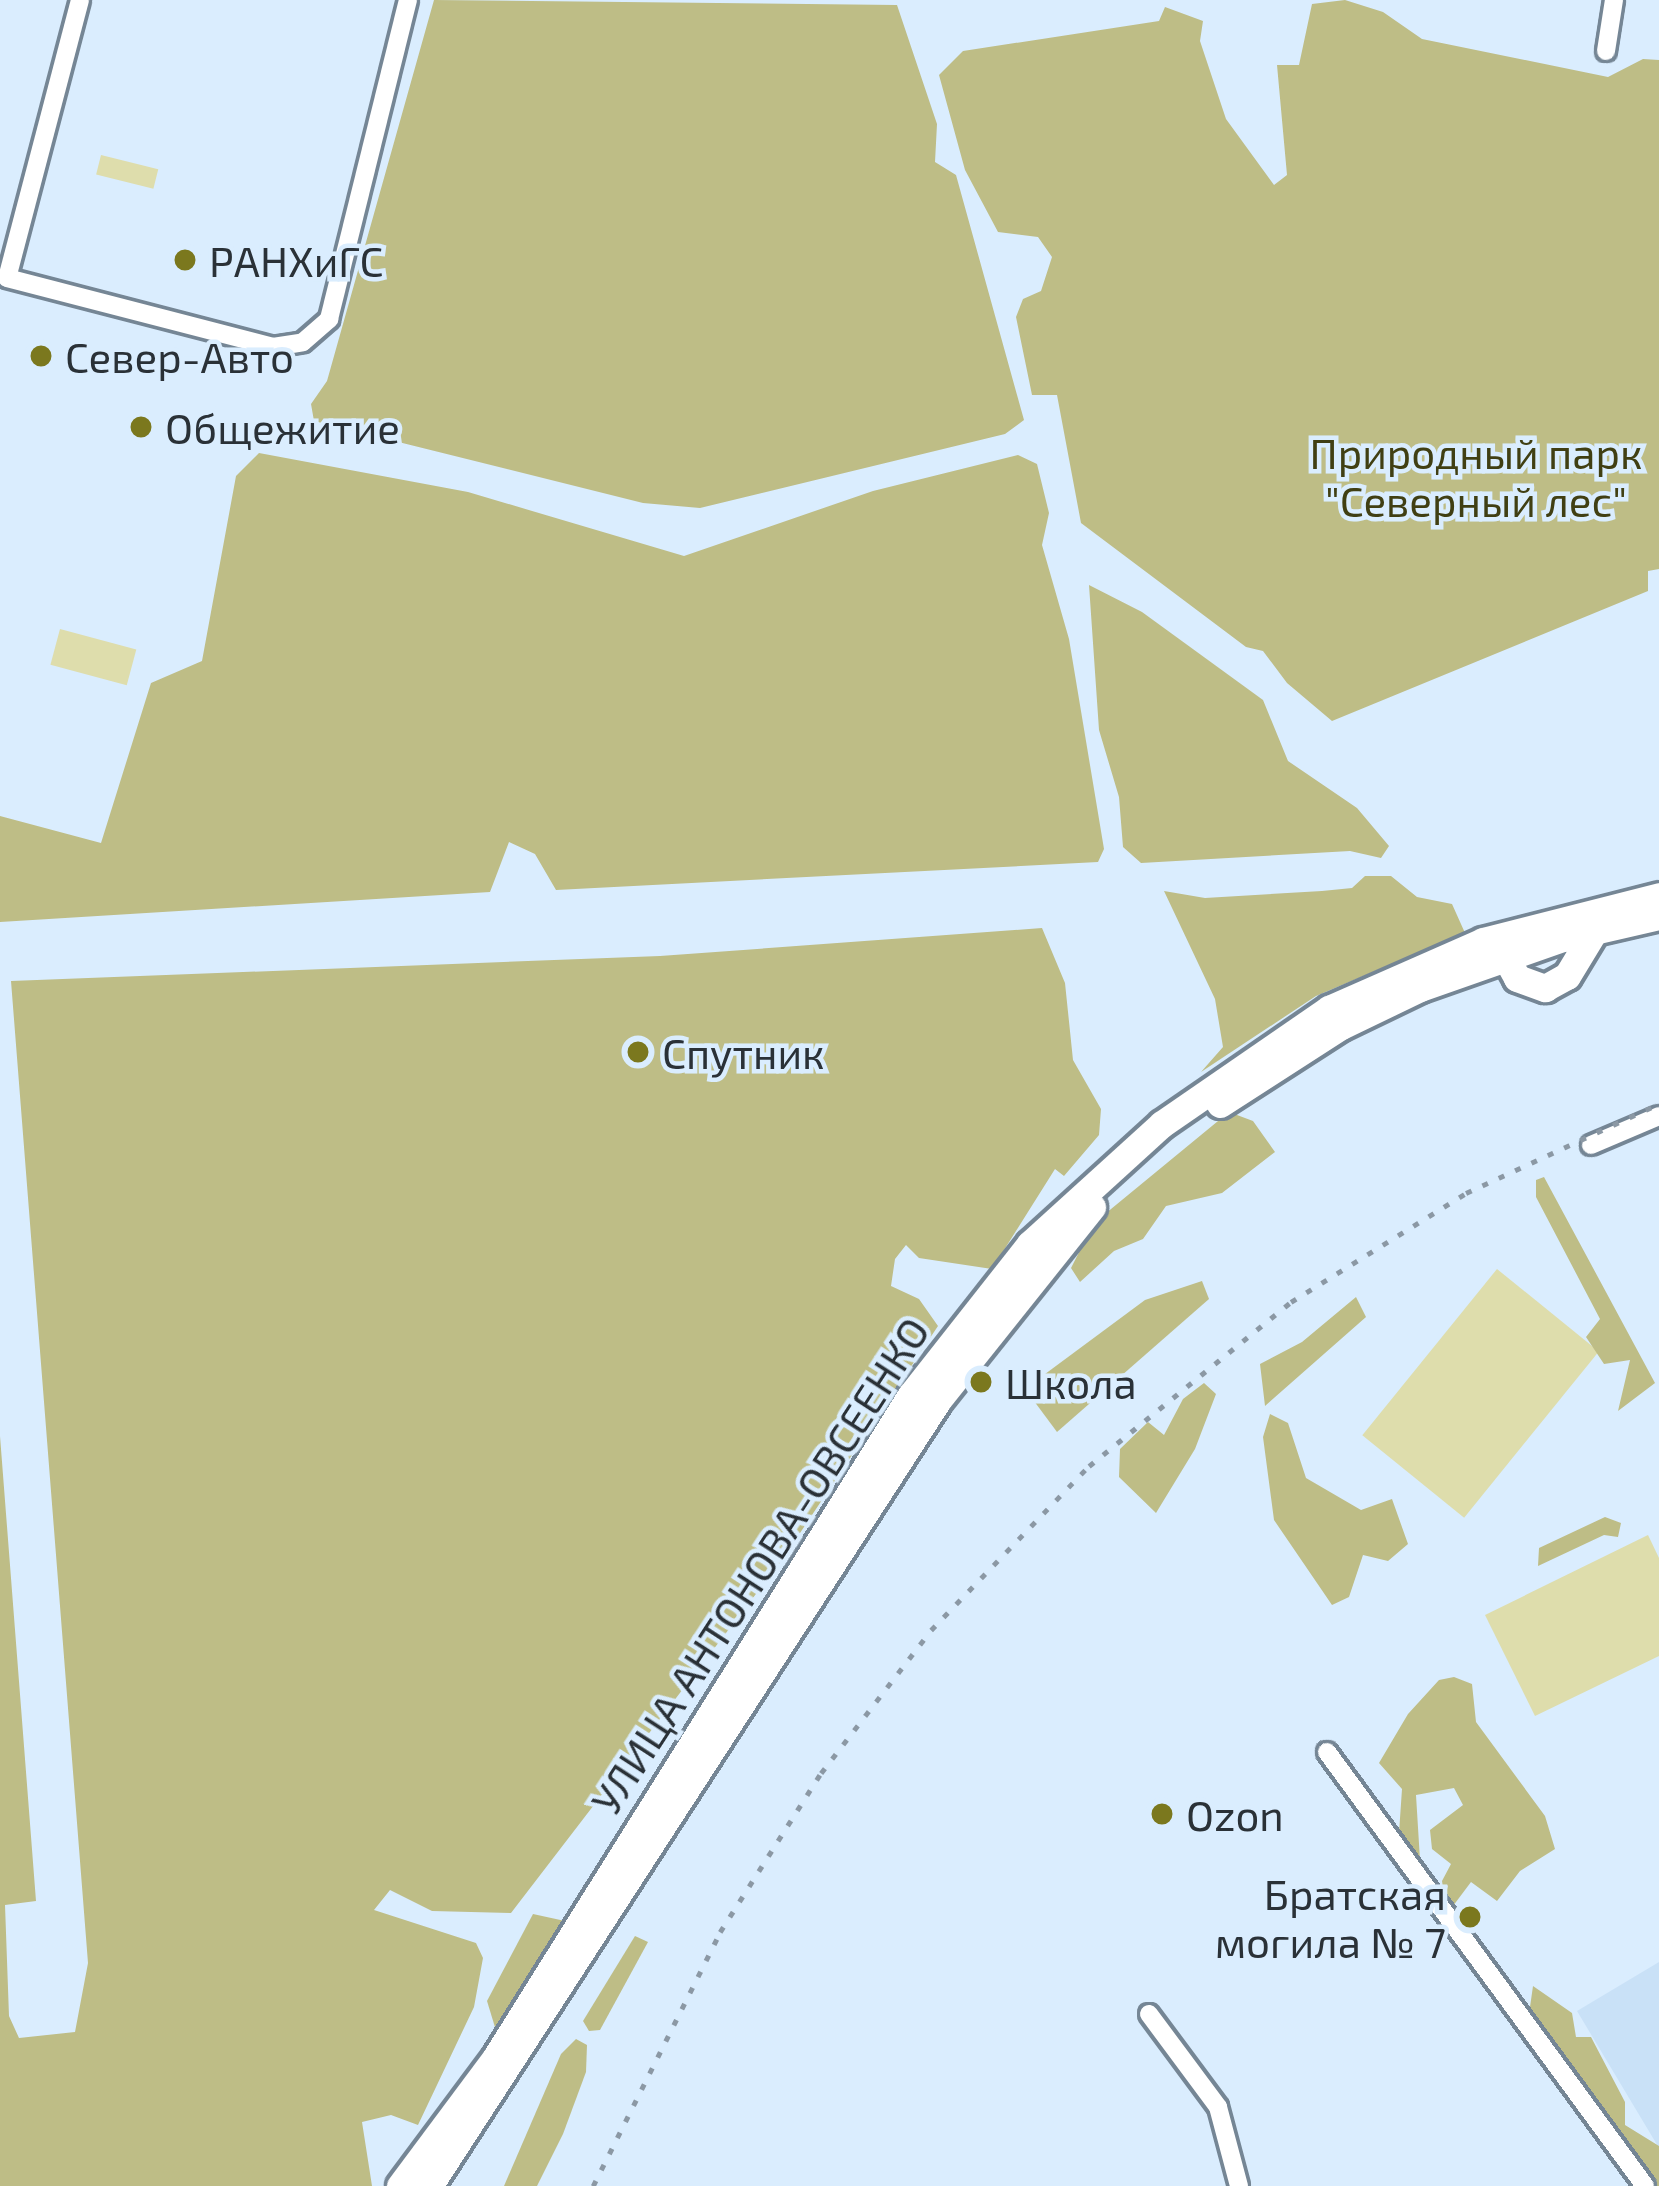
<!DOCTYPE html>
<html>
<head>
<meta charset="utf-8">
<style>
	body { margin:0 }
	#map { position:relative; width:1659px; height:2186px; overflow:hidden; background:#daedfe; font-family:"Exo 2",sans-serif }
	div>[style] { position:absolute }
	.built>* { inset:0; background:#c9e1f7 }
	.green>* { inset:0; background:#deddac; transform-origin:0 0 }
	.forest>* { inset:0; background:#bebd86 }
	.roads { filter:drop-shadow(3px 0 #758695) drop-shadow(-3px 0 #758695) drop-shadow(0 3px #758695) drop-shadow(0 -3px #758695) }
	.minor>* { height:18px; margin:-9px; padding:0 9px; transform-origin:9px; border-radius:9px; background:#fff }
	.highway>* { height:27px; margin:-13.5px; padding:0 13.5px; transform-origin:13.5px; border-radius:13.5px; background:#fff }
	.rail>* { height:4.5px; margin-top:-2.25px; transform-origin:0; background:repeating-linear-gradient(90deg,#8b98a4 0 6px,transparent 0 18px) }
	.dots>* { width:33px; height:33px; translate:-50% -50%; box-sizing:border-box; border:6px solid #daedfe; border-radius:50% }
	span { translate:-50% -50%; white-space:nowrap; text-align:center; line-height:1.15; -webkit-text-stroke:9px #daedfe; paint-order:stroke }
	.poi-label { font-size:42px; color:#2a3137 }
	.left { translate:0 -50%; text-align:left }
	.right { translate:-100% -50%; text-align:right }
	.park-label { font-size:42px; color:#403f13 }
	.street-label { font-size:42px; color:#2a3137 }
</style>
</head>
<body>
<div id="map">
	<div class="built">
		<i style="clip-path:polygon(1659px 1962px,1659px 2148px,1577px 2011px)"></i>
	</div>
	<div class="green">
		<i style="left:101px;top:155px;width:59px;height:20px;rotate:14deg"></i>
		<i style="left:60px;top:629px;width:79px;height:37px;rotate:15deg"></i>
		<i style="left:1497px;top:1269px;width:131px;height:214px;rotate:39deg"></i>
		<i style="clip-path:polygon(1648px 1535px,1659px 1558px,1659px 1656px,1535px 1716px,1485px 1615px)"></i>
	</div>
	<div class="forest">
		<i style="clip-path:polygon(434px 0,897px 5px,937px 124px,935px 162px,956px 175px,1024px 420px,1005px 434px,700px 508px,643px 503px,314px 421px,311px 404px,327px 381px)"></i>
		<i style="clip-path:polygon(1345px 0,1383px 12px,1422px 39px,1608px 77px,1643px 59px,1659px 60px,1659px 569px,1648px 571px,1648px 591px,1332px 721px,1287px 683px,1263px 651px,1246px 647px,1081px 523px,1057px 395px,1032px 395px,1016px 317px,1023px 299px,1041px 291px,1052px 257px,1038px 237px,998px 232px,965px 170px,939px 75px,963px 51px,1159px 21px,1165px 7px,1203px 21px,1200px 41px,1226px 119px,1274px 185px,1287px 175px,1277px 65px,1299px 65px,1312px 4px)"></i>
		<i style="clip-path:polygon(259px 453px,468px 492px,684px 556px,873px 491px,1018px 455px,1037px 464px,1049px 513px,1042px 545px,1069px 639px,1104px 849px,1098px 862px,556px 890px,535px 854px,509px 842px,490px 892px,0 922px,0 816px,101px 843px,151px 683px,202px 661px,236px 476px)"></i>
		<i style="clip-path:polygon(1089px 585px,1142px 612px,1263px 700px,1288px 761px,1357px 808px,1389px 846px,1381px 858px,1350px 851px,1141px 863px,1123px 847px,1119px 797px,1099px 730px)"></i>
		<i style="clip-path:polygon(1365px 876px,1391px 876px,1417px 897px,1452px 904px,1465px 933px,1316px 996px,1201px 1072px,1223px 1047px,1215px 999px,1164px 891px,1205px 898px,1322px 891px,1352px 888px)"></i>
		<i style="clip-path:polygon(1042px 928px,1065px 983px,1073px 1060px,1101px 1109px,1099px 1135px,1064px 1176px,1055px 1169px,992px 1269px,919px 1258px,906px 1245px,895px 1259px,891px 1286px,919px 1299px,938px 1326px,782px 1560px,511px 1913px,432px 1911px,390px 1890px,374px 1910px,476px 1943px,483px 1958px,474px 2007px,418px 2125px,391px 2115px,362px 2122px,372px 2186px,0 2186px,0 1436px,36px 1901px,5px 1905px,9px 2016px,19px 2038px,75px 2032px,88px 1963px,11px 981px,660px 956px)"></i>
		<i style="clip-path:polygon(1229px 1112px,1253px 1121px,1275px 1152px,1222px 1193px,1166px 1206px,1143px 1239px,1114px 1251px,1080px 1282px,1071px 1268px,1094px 1223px)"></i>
		<i style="clip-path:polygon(1544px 1177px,1655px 1383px,1618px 1411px,1630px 1360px,1604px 1364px,1586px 1337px,1600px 1319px,1536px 1197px,1536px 1180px)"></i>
		<i style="clip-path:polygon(1202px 1281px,1209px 1299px,1057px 1432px,1034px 1401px,1037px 1380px,1145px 1300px)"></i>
		<i style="clip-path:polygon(1356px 1297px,1366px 1317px,1265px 1406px,1260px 1364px,1302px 1342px)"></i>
		<i style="clip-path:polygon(1204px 1383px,1216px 1394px,1195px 1449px,1156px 1513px,1119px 1477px,1120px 1449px,1148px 1422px,1164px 1435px,1183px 1399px)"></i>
		<i style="clip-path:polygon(1270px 1414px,1288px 1423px,1306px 1478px,1361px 1510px,1392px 1499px,1408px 1544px,1388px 1561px,1363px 1555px,1349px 1597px,1332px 1605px,1274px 1520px,1263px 1437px)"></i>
		<i style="clip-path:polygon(1605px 1517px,1621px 1523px,1618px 1537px,1604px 1535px,1538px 1566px,1539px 1548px)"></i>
		<i style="clip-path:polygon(1454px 1677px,1472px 1684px,1476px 1722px,1545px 1816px,1555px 1849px,1520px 1871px,1497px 1901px,1471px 1882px,1447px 1914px,1442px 1881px,1451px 1864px,1432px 1849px,1430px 1830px,1463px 1805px,1454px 1788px,1416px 1795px,1420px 1860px,1399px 1833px,1402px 1789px,1379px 1763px,1408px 1714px,1439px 1680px)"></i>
		<i style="clip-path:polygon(533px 1914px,565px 1921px,498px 2037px,487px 2001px)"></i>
		<i style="clip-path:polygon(635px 1936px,648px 1942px,600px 2030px,589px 2031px,583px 2021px)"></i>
		<i style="clip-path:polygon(1533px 1986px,1572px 2013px,1576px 2037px,1591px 2037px,1625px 2102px,1625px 2125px,1659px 2146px,1659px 2186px,1635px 2186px,1530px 2007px)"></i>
		<i style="clip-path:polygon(576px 2039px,587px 2045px,586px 2072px,563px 2134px,537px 2186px,504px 2186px,561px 2054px)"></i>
	</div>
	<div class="roads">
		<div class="minor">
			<i style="left:80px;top:0;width:287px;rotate:104.7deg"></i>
			<i style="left:7px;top:278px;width:275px;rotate:14.5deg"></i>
			<i style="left:273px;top:347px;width:30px;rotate:-9deg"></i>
			<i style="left:303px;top:342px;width:35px;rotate:-41deg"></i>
			<i style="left:329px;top:319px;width:329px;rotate:-76.1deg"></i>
			<i style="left:1606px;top:51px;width:52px;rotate:-81.1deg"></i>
			<i style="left:1591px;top:1145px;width:74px;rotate:-23.1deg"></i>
			<i style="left:1327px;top:1752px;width:538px;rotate:53.77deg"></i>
			<i style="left:1149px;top:2014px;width:116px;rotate:53.4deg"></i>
			<i style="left:1218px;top:2107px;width:82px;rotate:75.1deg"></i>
		</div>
		<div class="highway">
			<i style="left:1508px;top:939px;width:17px;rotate:100deg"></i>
			<i style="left:1505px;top:956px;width:25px;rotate:61deg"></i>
			<i style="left:1517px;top:978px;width:30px;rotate:20deg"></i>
			<i style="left:1545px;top:988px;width:25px;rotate:-29deg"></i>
			<i style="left:1567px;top:976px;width:54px;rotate:-58.7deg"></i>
			<i style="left:1220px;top:1104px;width:144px;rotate:-32.8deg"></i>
			<i style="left:1341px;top:1026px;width:88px;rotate:-25.7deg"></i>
			<i style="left:1420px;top:988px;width:151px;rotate:-19.3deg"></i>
			<i style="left:1563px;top:938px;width:98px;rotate:-12.9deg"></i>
			<i style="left:400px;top:2186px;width:161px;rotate:-53.3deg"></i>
			<i style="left:496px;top:2057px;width:781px;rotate:-57.92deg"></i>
			<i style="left:911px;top:1395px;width:192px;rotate:-51.8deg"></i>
			<i style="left:1030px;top:1244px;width:178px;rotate:-42.3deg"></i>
			<i style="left:1162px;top:1124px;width:203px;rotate:-34.6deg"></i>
			<i style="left:1329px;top:1009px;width:168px;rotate:-23.8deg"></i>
			<i style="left:1483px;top:941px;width:182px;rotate:-14.3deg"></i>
			<i style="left:429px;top:2186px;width:936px;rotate:-57.07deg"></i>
			<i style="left:938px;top:1400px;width:247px;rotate:-51.4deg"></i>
		</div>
	</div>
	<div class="rail">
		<i style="left:593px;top:2186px;width:284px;rotate:-63.4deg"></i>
		<i style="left:720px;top:1932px;width:188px;rotate:-57.6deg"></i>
		<i style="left:821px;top:1773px;width:180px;rotate:-52.4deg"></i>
		<i style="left:931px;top:1630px;width:228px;rotate:-46.1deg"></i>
		<i style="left:1089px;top:1466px;width:260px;rotate:-39.1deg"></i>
		<i style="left:1291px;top:1302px;width:206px;rotate:-31.9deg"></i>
		<i style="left:1466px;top:1193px;width:213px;rotate:-24.8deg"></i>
	</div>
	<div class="dots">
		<i style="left:185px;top:260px;background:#7b781e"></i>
		<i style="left:41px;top:356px;background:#7b781e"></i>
		<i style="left:141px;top:427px;background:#7b781e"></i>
		<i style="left:638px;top:1052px;background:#7b781e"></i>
		<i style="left:981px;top:1382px;background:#7b781e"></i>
		<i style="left:1162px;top:1814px;background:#7b781e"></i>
		<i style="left:1470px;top:1917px;background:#7b781e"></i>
	</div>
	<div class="poi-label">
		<span class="left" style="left:209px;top:260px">РАНХиГС</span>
		<span class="left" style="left:65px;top:356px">Север-Авто</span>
		<span class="left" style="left:165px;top:427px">Общежитие</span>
		<span class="left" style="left:662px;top:1052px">Спутник</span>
		<span class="left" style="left:1005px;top:1382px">Школа</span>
		<span class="left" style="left:1186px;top:1814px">Ozon</span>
		<span class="right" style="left:1446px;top:1917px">Братская<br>могила № 7</span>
	</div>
	<div class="park-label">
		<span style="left:1476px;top:476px">Природный парк<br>"Северный лес"</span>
	</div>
	<div class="street-label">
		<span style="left:759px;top:1565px;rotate:-57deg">УЛИЦА АНТОНОВА-ОВСЕЕНКО</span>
	</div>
</div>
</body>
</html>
